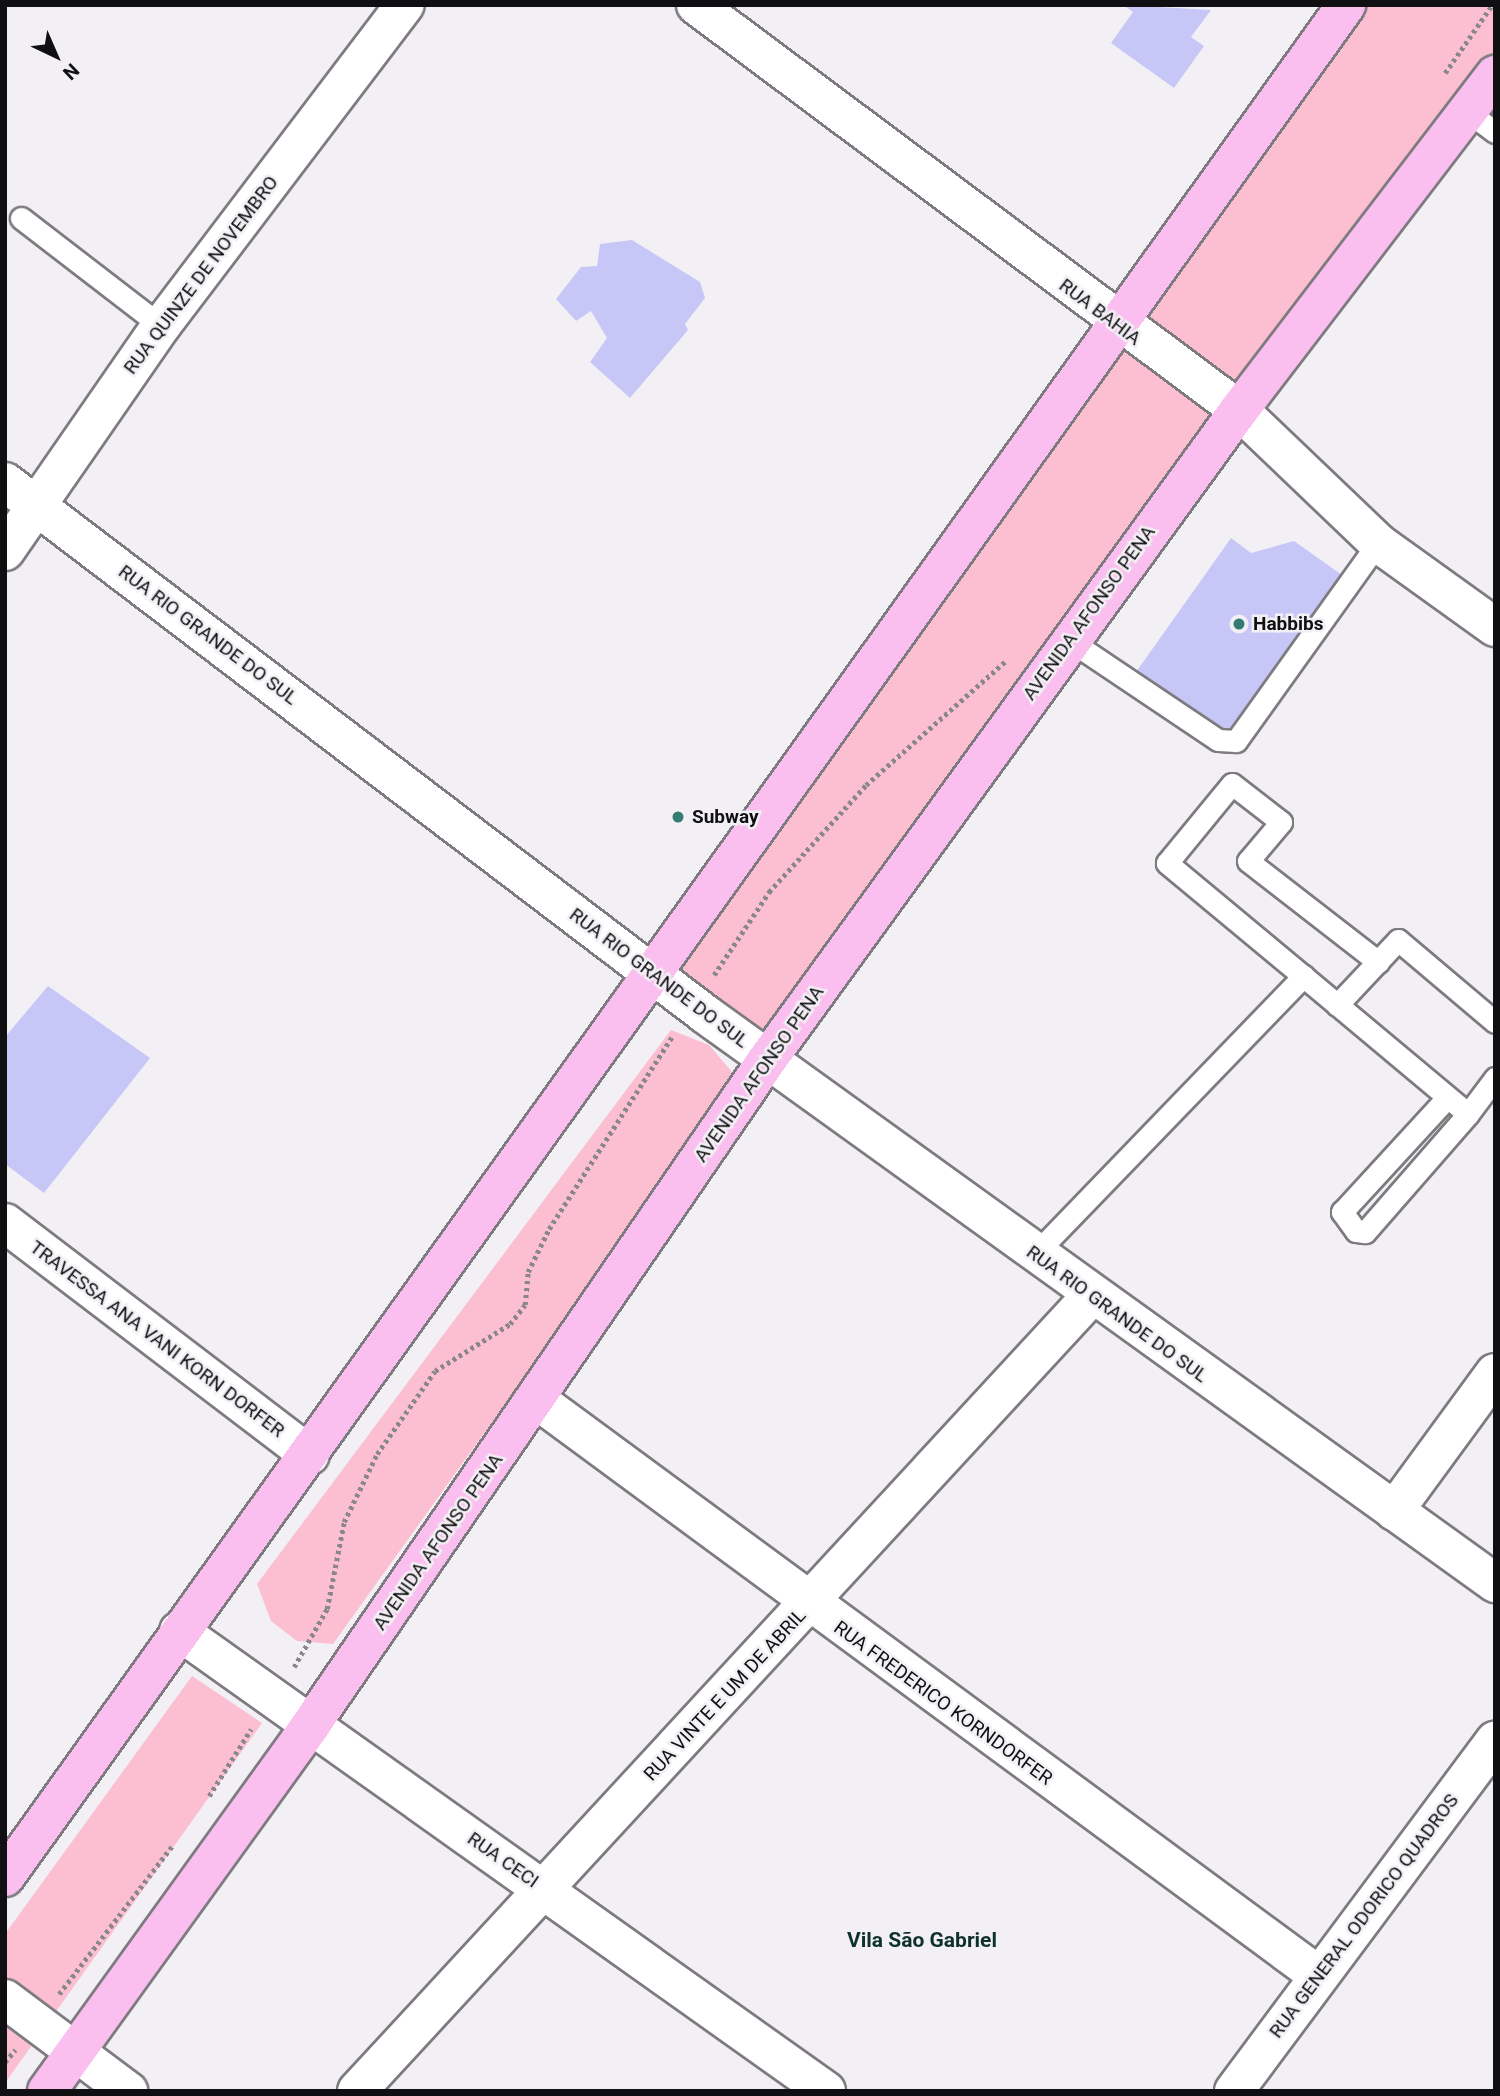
<!DOCTYPE html>
<html>
<head>
<meta charset="utf-8">
<style>
	body { margin:0 }
	#map { position:relative; width:1500px; height:2096px; overflow:hidden; background:#f2f0f4; font-family:Roboto,sans-serif }
	div>[style] { position:absolute }
	.green>* { inset:0; background:#fbbfd1 }
	.building>* { inset:0; background:#c7c7f7 }
	.path>* { height:4.5px; margin-top:-2.25px; transform-origin:0; background:repeating-linear-gradient(90deg,#89878b 0 3.5px,transparent 0 7px) }
	.roads { filter:drop-shadow(2px 0 #7e7b80) drop-shadow(-2px 0 #7e7b80) drop-shadow(0 2px #7e7b80) drop-shadow(0 -2px #7e7b80) }
	.service>* { height:21px; margin:-10.5px; padding:0 10.5px; transform-origin:10.5px; border-radius:10.5px; background:#fff }
	.minor>* { height:38px; margin:-19px; padding:0 19px; transform-origin:19px; border-radius:19px; background:#fff }
	.tertiary>* { height:38px; margin:-19px; padding:0 19px; transform-origin:19px; border-radius:19px; background:#fff }
	.primary>* { height:38px; margin:-19px; padding:0 19px; transform-origin:19px; border-radius:19px; background:#fabfef }
	.dots>* { width:19px; height:19px; translate:-50% -50%; box-sizing:border-box; border:4px solid #f2f0f4; border-radius:50% }
	span { translate:-50% -50%; white-space:nowrap; text-align:center; line-height:1.15; -webkit-text-stroke:5px #f2f0f4; paint-order:stroke }
	.street-label { font-size:19px; color:#100f11 }
	.poi-label { font-size:19px; color:#100f11; font-weight:700 }
	.left { translate:0 -50%; text-align:left }
	.neighbourhood-label { font-size:21px; color:#0f312d; font-weight:700 }
	.frame { position:absolute; inset:0; border:7px solid #100f11; pointer-events:none }
	.north { position:absolute; left:21px; top:21px; width:70px; height:70px; -webkit-text-stroke:5px #f2f0f4; paint-order:stroke; rotate:136deg; font-size:19px; font-weight:700; line-height:28px; text-align:center; color:#100f11 }
	.north::after { content:''; display:block; margin:auto; width:24px; height:32px; background:#100f11; clip-path:polygon(50% 0,100% 100%,50% 72%,0 100%) }
</style>
</head>
<body>
<div id="map">
	<div class="green">
		<i style="clip-path:polygon(1346px 5px,1495px 5px,1495px 75px,767px 1060px,655px 976px)"></i>
		<i style="clip-path:polygon(671px 1030px,709px 1045px,738px 1079px,333px 1644px,297px 1641px,271px 1621px,257px 1584px)"></i>
		<i style="clip-path:polygon(192px 1676px,262px 1723px,5px 2083px,5px 1934px)"></i>
	</div>
	<div class="building">
		<i style="clip-path:polygon(1123px 5px,1211px 10px,1191px 37px,1204px 46px,1174px 88px,1111px 43px,1133px 12px)"></i>
		<i style="clip-path:polygon(632px 240px,700px 282px,705px 298px,685px 324px,688px 330px,630px 398px,590px 362px,607px 338px,591px 311px,576px 321px,556px 299px,581px 267px,597px 266px,600px 244px)"></i>
		<i style="clip-path:polygon(1231px 538px,1251px 553px,1294px 541px,1342px 575px,1225px 736px,1136px 672px)"></i>
		<i style="clip-path:polygon(48px 986px,150px 1058px,44px 1193px,5px 1164px,5px 1037px)"></i>
	</div>
	<div class="path">
		<i style="left:1445px;top:73px;width:83px;rotate:-55.3deg"></i>
		<i style="left:714px;top:975px;width:100px;rotate:-56.5deg"></i>
		<i style="left:769px;top:892px;width:144px;rotate:-47.8deg"></i>
		<i style="left:866px;top:785px;width:188px;rotate:-41.6deg"></i>
		<i style="left:294px;top:1667px;width:67px;rotate:-60.4deg"></i>
		<i style="left:327px;top:1609px;width:89px;rotate:-78.9deg"></i>
		<i style="left:344px;top:1522px;width:76px;rotate:-64.1deg"></i>
		<i style="left:377px;top:1454px;width:101px;rotate:-55.1deg"></i>
		<i style="left:435px;top:1371px;width:89px;rotate:-32.1deg"></i>
		<i style="left:510px;top:1324px;width:24px;rotate:-52deg"></i>
		<i style="left:525px;top:1305px;width:33px;rotate:-85deg"></i>
		<i style="left:528px;top:1272px;width:48px;rotate:-64deg"></i>
		<i style="left:549px;top:1229px;width:228px;rotate:-57.4deg"></i>
		<i style="left:209px;top:1796px;width:79px;rotate:-57.9deg"></i>
		<i style="left:59px;top:1994px;width:188px;rotate:-52.6deg"></i>
		<i style="left:5px;top:2062px;width:16px;rotate:-50deg"></i>
	</div>
	<div class="roads">
		<div class="service">
			<i style="left:1467px;top:111px;width:35px;rotate:37deg"></i>
			<i style="left:21px;top:218px;width:177px;rotate:37.6deg"></i>
			<i style="left:1069px;top:640px;width:179px;rotate:33.9deg"></i>
			<i style="left:1218px;top:740px;width:18px;rotate:3deg"></i>
			<i style="left:1236px;top:741px;width:244px;rotate:-54.4deg"></i>
			<i style="left:1303px;top:976px;width:177px;rotate:-140.3deg"></i>
			<i style="left:1167px;top:863px;width:102px;rotate:-50.6deg"></i>
			<i style="left:1232px;top:784px;width:62px;rotate:37.8deg"></i>
			<i style="left:1281px;top:822px;width:51px;rotate:130.2deg"></i>
			<i style="left:1248px;top:861px;width:165px;rotate:37.8deg"></i>
			<i style="left:1337px;top:1005px;width:89px;rotate:-46.8deg"></i>
			<i style="left:1398px;top:940px;width:127px;rotate:40.2deg"></i>
			<i style="left:1468px;top:1114px;width:45px;rotate:-53.1deg"></i>
			<i style="left:1034px;top:1255px;width:388px;rotate:-46deg"></i>
			<i style="left:1303px;top:976px;width:215px;rotate:39.9deg"></i>
			<i style="left:1468px;top:1114px;width:157px;rotate:131.1deg"></i>
			<i style="left:1365px;top:1232px;width:9px;rotate:-174deg"></i>
			<i style="left:1356px;top:1231px;width:24px;rotate:-126deg"></i>
			<i style="left:1342px;top:1212px;width:155px;rotate:-47.4deg"></i>
		</div>
		<div class="minor">
			<i style="left:5px;top:482px;width:879px;rotate:37.23deg"></i>
			<i style="left:705px;top:1014px;width:974px;rotate:35.76deg"></i>
			<i style="left:5px;top:551px;width:274px;rotate:-55.3deg"></i>
			<i style="left:161px;top:326px;width:403px;rotate:-52.8deg"></i>
			<i style="left:5px;top:1223px;width:383px;rotate:37.3deg"></i>
			<i style="left:537px;top:1400px;width:971px;rotate:36.37deg"></i>
			<i style="left:1394px;top:1511px;width:171px;rotate:-53.8deg"></i>
			<i style="left:179px;top:1631px;width:794px;rotate:35.41deg"></i>
			<i style="left:5px;top:1999px;width:154px;rotate:36.8deg"></i>
			<i style="left:357px;top:2091px;width:1082px;rotate:-47.28deg"></i>
			<i style="left:1234px;top:2091px;width:437px;rotate:-53.3deg"></i>
		</div>
		<div class="tertiary">
			<i style="left:696px;top:5px;width:677px;rotate:36.72deg"></i>
			<i style="left:1239px;top:410px;width:192px;rotate:43.7deg"></i>
			<i style="left:1378px;top:543px;width:144px;rotate:35.7deg"></i>
		</div>
		<div class="primary">
			<i style="left:5px;top:1877px;width:2303px;rotate:-54.38deg"></i>
			<i style="left:47px;top:2091px;width:450px;rotate:-54.2deg"></i>
			<i style="left:310px;top:1726px;width:808px;rotate:-55.54deg"></i>
			<i style="left:767px;top:1060px;width:803px;rotate:-54.01deg"></i>
			<i style="left:1239px;top:410px;width:422px;rotate:-52.6deg"></i>
		</div>
	</div>
	<div class="dots">
		<i style="left:1239px;top:624px;background:#357c74"></i>
		<i style="left:678px;top:817px;background:#357c74"></i>
	</div>
	<div class="street-label">
		<span style="left:201px;top:275px;rotate:-53deg">RUA QUINZE DE NOVEMBRO</span>
		<span style="left:1100px;top:312px;rotate:37deg">RUA BAHIA</span>
		<span style="left:1089px;top:613px;rotate:-54deg">AVENIDA AFONSO PENA</span>
		<span style="left:208px;top:635px;rotate:37deg">RUA RIO GRANDE DO SUL</span>
		<span style="left:659px;top:978px;rotate:37deg">RUA RIO GRANDE DO SUL</span>
		<span style="left:759px;top:1074px;rotate:-55deg">AVENIDA AFONSO PENA</span>
		<span style="left:1117px;top:1314px;rotate:36deg">RUA RIO GRANDE DO SUL</span>
		<span style="left:157px;top:1339px;rotate:37deg">TRAVESSA ANA VANI KORN DORFER</span>
		<span style="left:438px;top:1542px;rotate:-55deg">AVENIDA AFONSO PENA</span>
		<span style="left:725px;top:1695px;rotate:-47deg">RUA VINTE E UM DE ABRIL</span>
		<span style="left:943px;top:1703px;rotate:36deg">RUA FREDERICO KORNDORFER</span>
		<span style="left:503px;top:1860px;rotate:35deg">RUA CECI</span>
		<span style="left:1364px;top:1916px;rotate:-53deg">RUA GENERAL ODORICO QUADROS</span>
	</div>
	<div class="poi-label">
		<span class="left" style="left:1253px;top:624px">Habbibs</span>
		<span class="left" style="left:692px;top:817px">Subway</span>
	</div>
	<div class="neighbourhood-label">
		<span style="left:922px;top:1940px">Vila São Gabriel</span>
	</div>
	<div class="frame"></div>
	<div class="north">N</div>
</div>
</body>
</html>
